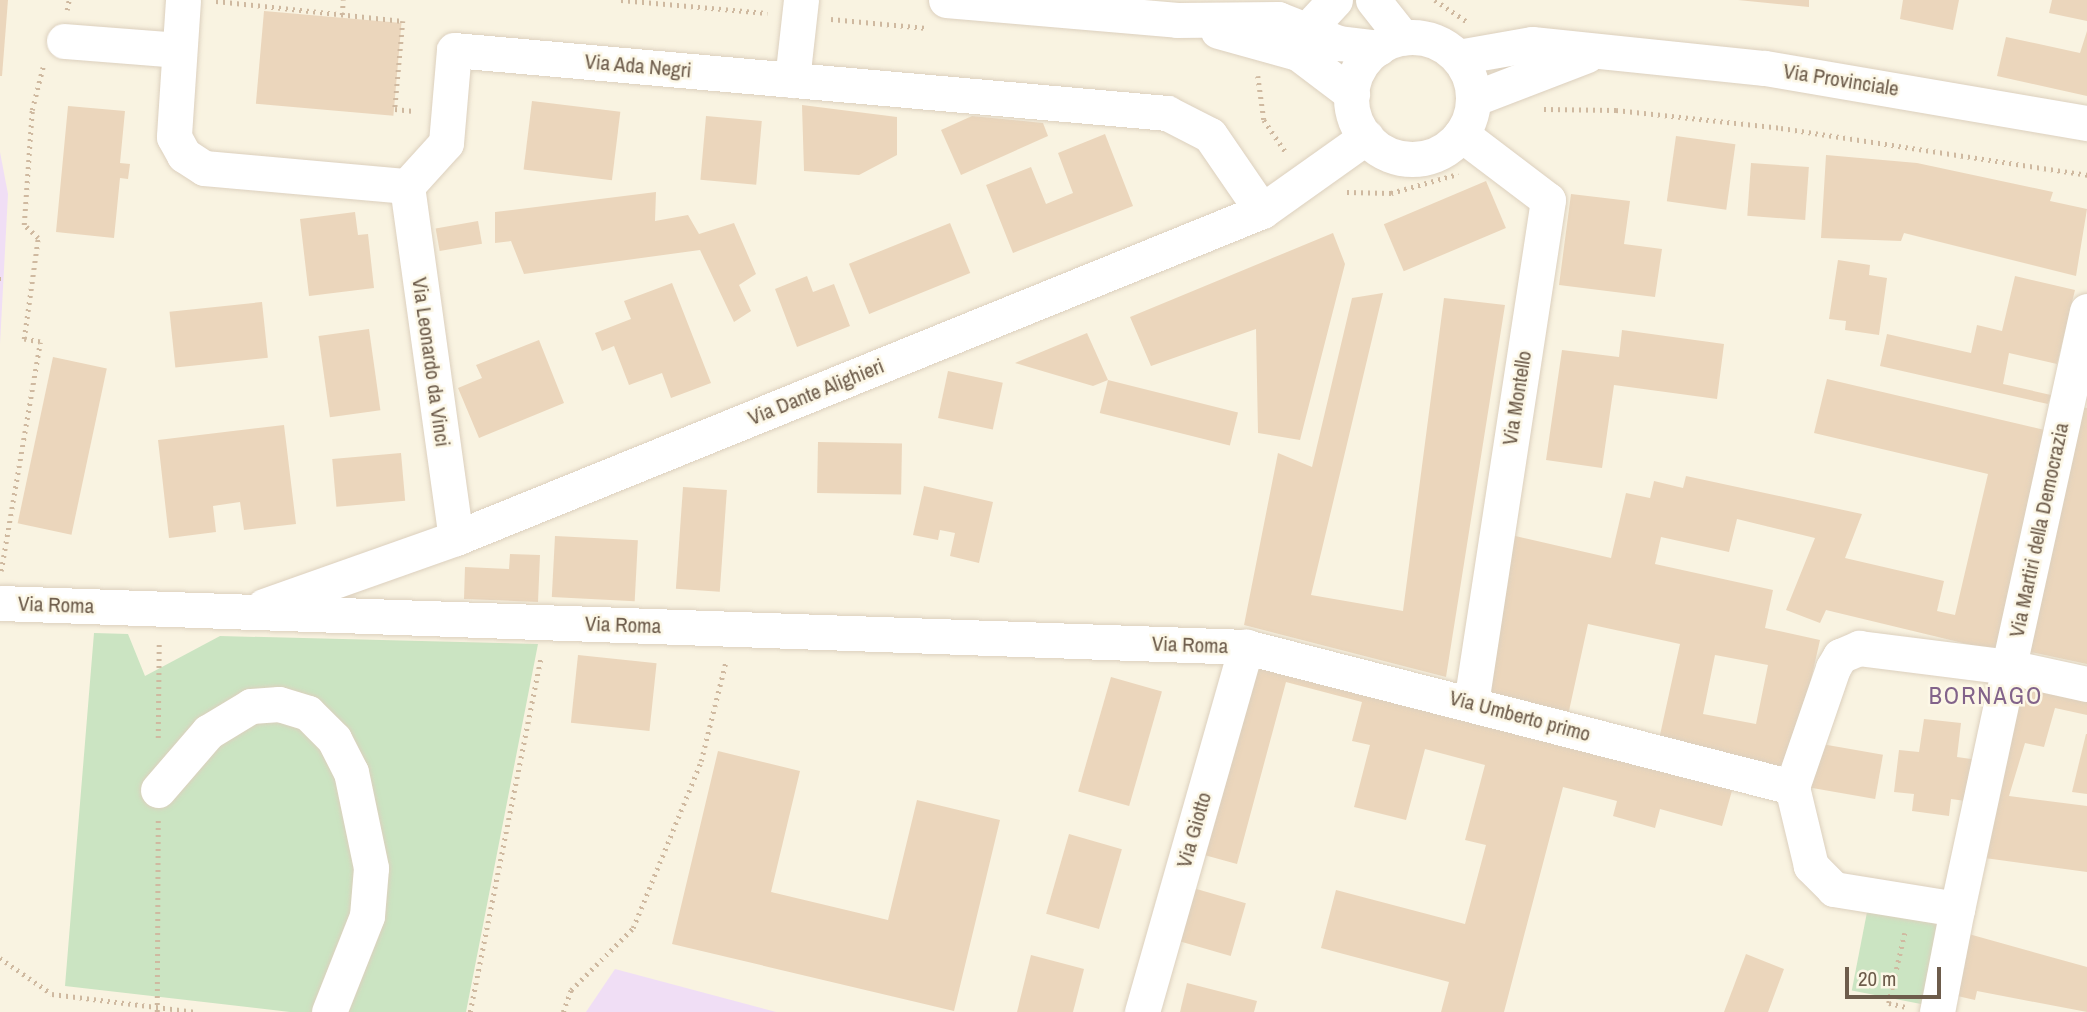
<!DOCTYPE html>
<style>
body{margin:0}
#map{position:relative;width:2087px;height:1012px;overflow:hidden;background:#f9f3e1;font-family:"Archivo Narrow",sans-serif}
div>[style]{position:absolute}
.education>*{inset:0;background:#f0def5}
.green>*{inset:0;background:#cbe4c2;transform-origin:0 0}
.building>*{inset:0;background:#ebd6bc;transform-origin:0 0}
.path>*{height:4.5px;margin-top:-2.25px;transform-origin:0;background:repeating-linear-gradient(90deg,#cfb9a0 0 2px,transparent 0 7px)}
.roads{filter:drop-shadow(0 0 2px #dcd0be) drop-shadow(0 0 2px #dcd0be)}
.minor>*{height:35px;margin:-17.5px;padding:0 17.5px;transform-origin:17.5px;border-radius:17.5px;background:#fff}
.minor>.ring{margin:-17.5px;padding:0;box-sizing:content-box;background:none;border:35px solid #fff;border-radius:50%}
span{translate:-50% -50%;white-space:nowrap;text-align:center;line-height:1.15;-webkit-text-stroke:5px #fcf7e6;paint-order:stroke}
.street-label{font-size:21px;color:#6d5c4b}
.quarter-label{font-size:24px;color:#82638a;letter-spacing:2px}
.scale{position:absolute;left:1845px;top:967px;width:96px;height:32px;box-sizing:border-box;border:4px solid #6d5c4b;border-top:0;padding-left:9px;font-size:21px;line-height:24px;white-space:nowrap;color:#6d5c4b;-webkit-text-stroke:5px #fcf7e6;paint-order:stroke}
</style>
<div id="map">
<div class="education">
<i style="clip-path:polygon(0 152px,8px 194px,0 344px)"></i>
<i style="clip-path:polygon(615px 969px,776px 1012px,586px 1012px)"></i>
</div>
<div class="green">
<i style="clip-path:polygon(94px 633px,128px 634px,145px 676px,220px 636px,538px 644px,466px 1012px,290px 1012px,65px 986px)"></i>
<i style="left:1868px;top:907px;width:77px;height:85px;rotate:11deg"></i>
</div>
<div class="building">
<i style="clip-path:polygon(0 0,8px 0,2px 76px,0 76px)"></i>
<i style="clip-path:polygon(1738px 0,1809px 0,1809px 7px)"></i>
<i style="clip-path:polygon(1903px 0,1959px 0,1953px 30px,1900px 19px)"></i>
<i style="clip-path:polygon(2052px 0,2087px 0,2087px 21px,2049px 13px)"></i>
<i style="left:264px;top:11px;width:138px;height:93px;rotate:5deg"></i>
<i style="clip-path:polygon(2087px 31px,2087px 96px,1997px 76px,2006px 37px,2080px 53px)"></i>
<i style="left:532px;top:101px;width:89px;height:69px;rotate:7deg"></i>
<i style="clip-path:polygon(802px 105px,897px 117px,897px 155px,859px 175px,804px 171px)"></i>
<i style="clip-path:polygon(68px 106px,125px 111px,120px 163px,130px 164px,128px 179px,120px 178px,114px 238px,56px 232px)"></i>
<i style="left:706px;top:116px;width:56px;height:64px;rotate:5deg"></i>
<i style="clip-path:polygon(972px 116px,1043px 123px,1048px 136px,961px 175px,941px 130px)"></i>
<i style="clip-path:polygon(1105px 134px,1133px 206px,1013px 253px,986px 185px,1031px 167px,1046px 204px,1073px 193px,1058px 153px)"></i>
<i style="left:1676px;top:136px;width:60px;height:66px;rotate:8deg"></i>
<i style="clip-path:polygon(1826px 155px,1917px 163px,2053px 192px,2050px 201px,2087px 209px,2076px 276px,1904px 233px,1901px 241px,1821px 238px)"></i>
<i style="left:1751px;top:163px;width:58px;height:53px;rotate:4deg"></i>
<i style="left:1486px;top:181px;width:51px;height:111px;rotate:67deg"></i>
<i style="clip-path:polygon(656px 192px,655px 221px,688px 215px,699px 234px,734px 223px,756px 274px,739px 285px,751px 311px,734px 322px,700px 250px,524px 274px,511px 241px,495px 243px,495px 212px)"></i>
<i style="clip-path:polygon(1571px 194px,1630px 201px,1624px 244px,1662px 249px,1655px 297px,1559px 285px)"></i>
<i style="clip-path:polygon(355px 212px,358px 235px,368px 234px,374px 288px,309px 296px,300px 219px)"></i>
<i style="left:478px;top:221px;width:23px;height:43px;rotate:80deg"></i>
<i style="left:950px;top:223px;width:54px;height:109px;rotate:68deg"></i>
<i style="clip-path:polygon(1333px 233px,1345px 264px,1300px 440px,1258px 433px,1256px 329px,1151px 366px,1130px 317px)"></i>
<i style="clip-path:polygon(1838px 260px,1870px 265px,1869px 275px,1887px 278px,1879px 335px,1845px 330px,1846px 321px,1829px 319px)"></i>
<i style="clip-path:polygon(807px 276px,813px 292px,834px 284px,850px 326px,797px 347px,775px 289px)"></i>
<i style="clip-path:polygon(2015px 276px,2075px 290px,2057px 364px,2009px 353px,2003px 384px,2051px 395px,2048px 404px,1880px 366px,1887px 334px,1971px 353px,1977px 325px,2002px 331px)"></i>
<i style="clip-path:polygon(672px 283px,711px 383px,671px 398px,662px 373px,629px 385px,614px 346px,602px 351px,595px 333px,631px 319px,624px 301px)"></i>
<i style="clip-path:polygon(1383px 293px,1311px 595px,1403px 611px,1444px 298px,1505px 305px,1446px 677px,1244px 625px,1278px 453px,1312px 467px,1352px 298px)"></i>
<i style="left:262px;top:302px;width:56px;height:93px;rotate:84deg"></i>
<i style="left:369px;top:329px;width:82px;height:51px;rotate:82deg"></i>
<i style="clip-path:polygon(1622px 330px,1724px 344px,1717px 399px,1614px 385px,1602px 468px,1546px 460px,1562px 350px,1619px 357px)"></i>
<i style="clip-path:polygon(1087px 333px,1108px 380px,1093px 386px,1015px 363px)"></i>
<i style="clip-path:polygon(539px 340px,564px 403px,479px 438px,458px 388px,482px 378px,476px 365px)"></i>
<i style="left:53px;top:357px;width:55px;height:170px;rotate:12deg"></i>
<i style="left:948px;top:371px;width:56px;height:48px;rotate:12deg"></i>
<i style="clip-path:polygon(evenodd,1827px 379px,2049px 431px,1996px 651px,1826px 610px,1820px 623px,1786px 610px,1815px 538px,1737px 519px,1729px 552px,1661px 537px,1655px 564px,1773px 590px,1765px 628px,1820px 640px,1790px 773px,1658px 744px,1680px 644px,1588px 624px,1567px 720px,1482px 698px,1511px 535px,1611px 558px,1626px 493px,1650px 498px,1654px 481px,1683px 488px,1686px 476px,1862px 514px,1845px 558px,1944px 581px,1937px 611px,1955px 615px,1988px 474px,1814px 433px,1827px 379px,1715px 655px,1768px 665px,1756px 724px,1703px 714px,1715px 655px)"></i>
<i style="left:1108px;top:380px;width:134px;height:34px;rotate:14deg"></i>
<i style="clip-path:polygon(2079px 407px,2087px 408px,2087px 664px,2026px 651px)"></i>
<i style="clip-path:polygon(284px 425px,296px 524px,244px 530px,240px 502px,213px 506px,216px 532px,169px 538px,158px 440px)"></i>
<i style="left:818px;top:442px;width:84px;height:51px;rotate:1deg"></i>
<i style="left:401px;top:453px;width:48px;height:69px;rotate:85deg"></i>
<i style="clip-path:polygon(924px 486px,993px 502px,979px 563px,950px 556px,955px 533px,940px 530px,938px 540px,913px 535px)"></i>
<i style="left:683px;top:487px;width:44px;height:102px;rotate:4deg"></i>
<i style="left:555px;top:536px;width:83px;height:61px;rotate:3deg"></i>
<i style="clip-path:polygon(510px 554px,540px 555px,538px 602px,464px 599px,465px 567px,509px 569px)"></i>
<i style="clip-path:polygon(1251px 651px,1735px 780px,1722px 826px,1660px 809px,1655px 828px,1613px 816px,1617px 801px,1563px 787px,1504px 1012px,1441px 1012px,1449px 982px,1321px 948px,1336px 890px,1465px 924px,1486px 845px,1465px 840px,1485px 765px,1425px 749px,1406px 820px,1354px 807px,1370px 745px,1352px 741px,1362px 702px,1286px 682px,1237px 864px,1197px 853px)"></i>
<i style="left:578px;top:655px;width:79px;height:68px;rotate:6deg"></i>
<i style="clip-path:polygon(2015px 676px,2087px 688px,2087px 715px,2055px 708px,2044px 747px,2025px 743px,2009px 796px,2087px 806px,2087px 872px,1970px 856px)"></i>
<i style="left:1111px;top:677px;width:53px;height:119px;rotate:16deg"></i>
<i style="clip-path:polygon(1924px 719px,1961px 723px,1957px 757px,1978px 760px,1973px 802px,1951px 799px,1949px 816px,1912px 811px,1914px 794px,1894px 792px,1899px 750px,1919px 752px)"></i>
<i style="clip-path:polygon(2086px 734px,2087px 734px,2087px 794px,2072px 792px)"></i>
<i style="left:1816px;top:743px;width:68px;height:45px;rotate:10deg"></i>
<i style="clip-path:polygon(718px 751px,800px 771px,771px 892px,888px 920px,917px 800px,1000px 820px,954px 1011px,672px 944px)"></i>
<i style="left:1069px;top:834px;width:55px;height:83px;rotate:16deg"></i>
<i style="left:1193px;top:888px;width:55px;height:55px;rotate:16deg"></i>
<i style="clip-path:polygon(1958px 931px,2087px 967px,2087px 1012px,1977px 991px,1975px 1000px,1944px 993px)"></i>
<i style="clip-path:polygon(1746px 954px,1784px 969px,1768px 1012px,1724px 1012px)"></i>
<i style="clip-path:polygon(1031px 955px,1084px 969px,1073px 1012px,1017px 1012px)"></i>
<i style="clip-path:polygon(1187px 983px,1257px 1001px,1254px 1012px,1180px 1012px)"></i>
</div>
<div class="path">
<i style="left:621px;top:0;width:147px;rotate:5.1deg"></i>
<i style="left:1435px;top:0;width:40px;rotate:34deg"></i>
<i style="left:216px;top:1px;width:188px;rotate:6.1deg"></i>
<i style="left:403px;top:21px;width:88px;rotate:95.2deg"></i>
<i style="left:395px;top:109px;width:19px;rotate:6deg"></i>
<i style="left:67px;top:10px;width:10px;rotate:-79deg"></i>
<i style="left:342px;top:15px;width:15px;rotate:-86deg"></i>
<i style="left:831px;top:19px;width:96px;rotate:5.4deg"></i>
<i style="left:1258px;top:76px;width:44px;rotate:82.2deg"></i>
<i style="left:1264px;top:120px;width:41px;rotate:55.9deg"></i>
<i style="left:1544px;top:109px;width:72px;rotate:0.8deg"></i>
<i style="left:1616px;top:110px;width:166px;rotate:6.2deg"></i>
<i style="left:1781px;top:128px;width:310px;rotate:8.7deg"></i>
<i style="left:1347px;top:192px;width:44px;rotate:1.3deg"></i>
<i style="left:1391px;top:193px;width:70px;rotate:-15.8deg"></i>
<i style="left:0;top:279px;width:1px"></i>
<i style="left:1px;top:571px;width:232px;rotate:-80.3deg"></i>
<i style="left:40px;top:342px;width:16px;rotate:-169deg"></i>
<i style="left:24px;top:339px;width:102px;rotate:-82.1deg"></i>
<i style="left:38px;top:238px;width:19px;rotate:-137deg"></i>
<i style="left:24px;top:225px;width:115px;rotate:-86deg"></i>
<i style="left:32px;top:110px;width:44px;rotate:-75.7deg"></i>
<i style="left:158px;top:738px;width:96px;rotate:-89.4deg"></i>
<i style="left:1905px;top:933px;width:72px;rotate:102.9deg"></i>
<i style="left:1889px;top:1003px;width:17px;rotate:13deg"></i>
<i style="left:0;top:958px;width:63px;rotate:34.7deg"></i>
<i style="left:52px;top:994px;width:145px;rotate:7.1deg"></i>
<i style="left:157px;top:1012px;width:192px;rotate:-89.7deg"></i>
<i style="left:470px;top:1012px;width:363px;rotate:-78.7deg"></i>
<i style="left:563px;top:1012px;width:23px;rotate:-70deg"></i>
<i style="left:571px;top:990px;width:88px;rotate:-45deg"></i>
<i style="left:633px;top:928px;width:180px;rotate:-67.8deg"></i>
<i style="left:701px;top:761px;width:103px;rotate:-76deg"></i>
</div>
<div class="roads">
<div class="minor">
<i style="left:183px;top:0;width:137px;rotate:93.8deg"></i>
<i style="left:174px;top:137px;width:21px;rotate:61deg"></i>
<i style="left:184px;top:155px;width:24px;rotate:33deg"></i>
<i style="left:204px;top:168px;width:204px;rotate:5.1deg"></i>
<i style="left:407px;top:186px;width:58px;rotate:-47.8deg"></i>
<i style="left:446px;top:143px;width:93px;rotate:-85.1deg"></i>
<i style="left:454px;top:50px;width:716px;rotate:5.05deg"></i>
<i style="left:1167px;top:113px;width:48px;rotate:27.1deg"></i>
<i style="left:1210px;top:135px;width:92px;rotate:55.6deg"></i>
<i style="left:946px;top:0;width:232px;rotate:4.9deg"></i>
<i style="left:1177px;top:20px;width:101px;rotate:-0.6deg"></i>
<i style="left:1278px;top:19px;width:66px;rotate:21.5deg"></i>
<i style="left:1339px;top:43px;width:40px;rotate:7.1deg"></i>
<i style="left:1373px;top:0;width:48px;rotate:51.7deg"></i>
<i style="left:1307px;top:30px;width:41px;rotate:-47deg"></i>
<i style="left:1218px;top:31px;width:83px;rotate:15.4deg"></i>
<i style="left:1298px;top:53px;width:68px;rotate:37.2deg"></i>
<i class="ring" style="left:1351px;top:37px;width:87px;height:87px"></i>
<i style="left:64px;top:41px;width:114px;rotate:4.5deg"></i>
<i style="left:1458px;top:57px;width:75px;rotate:-10deg"></i>
<i style="left:1532px;top:44px;width:234px;rotate:5.9deg"></i>
<i style="left:1765px;top:68px;width:327px;rotate:9.7deg"></i>
<i style="left:792px;top:80px;width:81px;rotate:-83.6deg"></i>
<i style="left:1473px;top:99px;width:122px;rotate:-21.1deg"></i>
<i style="left:1461px;top:134px;width:109px;rotate:37.2deg"></i>
<i style="left:1548px;top:200px;width:509px;rotate:98.7deg"></i>
<i style="left:407px;top:186px;width:355px;rotate:82.1deg"></i>
<i style="left:2087px;top:311px;width:364px;rotate:102.4deg"></i>
<i style="left:2009px;top:667px;width:80px;rotate:12.3deg"></i>
<i style="left:0;top:603px;width:1247px;rotate:2.02deg"></i>
<i style="left:1246px;top:647px;width:564px;rotate:14.38deg"></i>
<i style="left:264px;top:606px;width:204px;rotate:-19.5deg"></i>
<i style="left:456px;top:538px;width:870px;rotate:-22.08deg"></i>
<i style="left:1262px;top:211px;width:128px;rotate:-35.4deg"></i>
<i style="left:1859px;top:648px;width:151px;rotate:7.2deg"></i>
<i style="left:2009px;top:667px;width:248px;rotate:102.1deg"></i>
<i style="left:1957px;top:909px;width:125px;rotate:-170.8deg"></i>
<i style="left:1834px;top:889px;width:33px;rotate:-135deg"></i>
<i style="left:1811px;top:866px;width:81px;rotate:-103.5deg"></i>
<i style="left:1792px;top:787px;width:126px;rotate:-71deg"></i>
<i style="left:1833px;top:668px;width:14px;rotate:-60deg"></i>
<i style="left:1840px;top:656px;width:21px;rotate:-23deg"></i>
<i style="left:158px;top:790px;width:77px;rotate:-49.2deg"></i>
<i style="left:208px;top:732px;width:50px;rotate:-31.2deg"></i>
<i style="left:251px;top:706px;width:28px;rotate:-4deg"></i>
<i style="left:279px;top:704px;width:30px;rotate:17deg"></i>
<i style="left:308px;top:713px;width:37px;rotate:45deg"></i>
<i style="left:334px;top:739px;width:37px;rotate:63deg"></i>
<i style="left:351px;top:772px;width:98px;rotate:78.2deg"></i>
<i style="left:371px;top:868px;width:48px;rotate:94.8deg"></i>
<i style="left:367px;top:916px;width:103px;rotate:111.6deg"></i>
<i style="left:1142px;top:1012px;width:380px;rotate:-74.1deg"></i>
<i style="left:1937px;top:1012px;width:105px;rotate:-79deg"></i>
</div>
</div>
<div class="street-label">
<span style="left:638px;top:66px;rotate:5deg">Via Ada Negri</span>
<span style="left:1841px;top:80px;rotate:9deg">Via Provinciale</span>
<span style="left:431px;top:362px;rotate:82deg">Via Leonardo da Vinci</span>
<span style="left:816px;top:392px;rotate:-22deg">Via Dante Alighieri</span>
<span style="left:1517px;top:398px;rotate:-81deg">Via Montello</span>
<span style="left:2039px;top:530px;rotate:-78deg">Via Martiri della Democrazia</span>
<span style="left:56px;top:605px;rotate:2deg">Via Roma</span>
<span style="left:623px;top:625px;rotate:2deg">Via Roma</span>
<span style="left:1190px;top:645px;rotate:2deg">Via Roma</span>
<span style="left:1520px;top:716px;rotate:15deg">Via Umberto primo</span>
<span style="left:1194px;top:830px;rotate:-74deg">Via Giotto</span>
</div>
<div class="quarter-label">
<span style="left:1986px;top:696px">BORNAGO</span>
</div>
<div class="scale">20 m</div>
</div>
